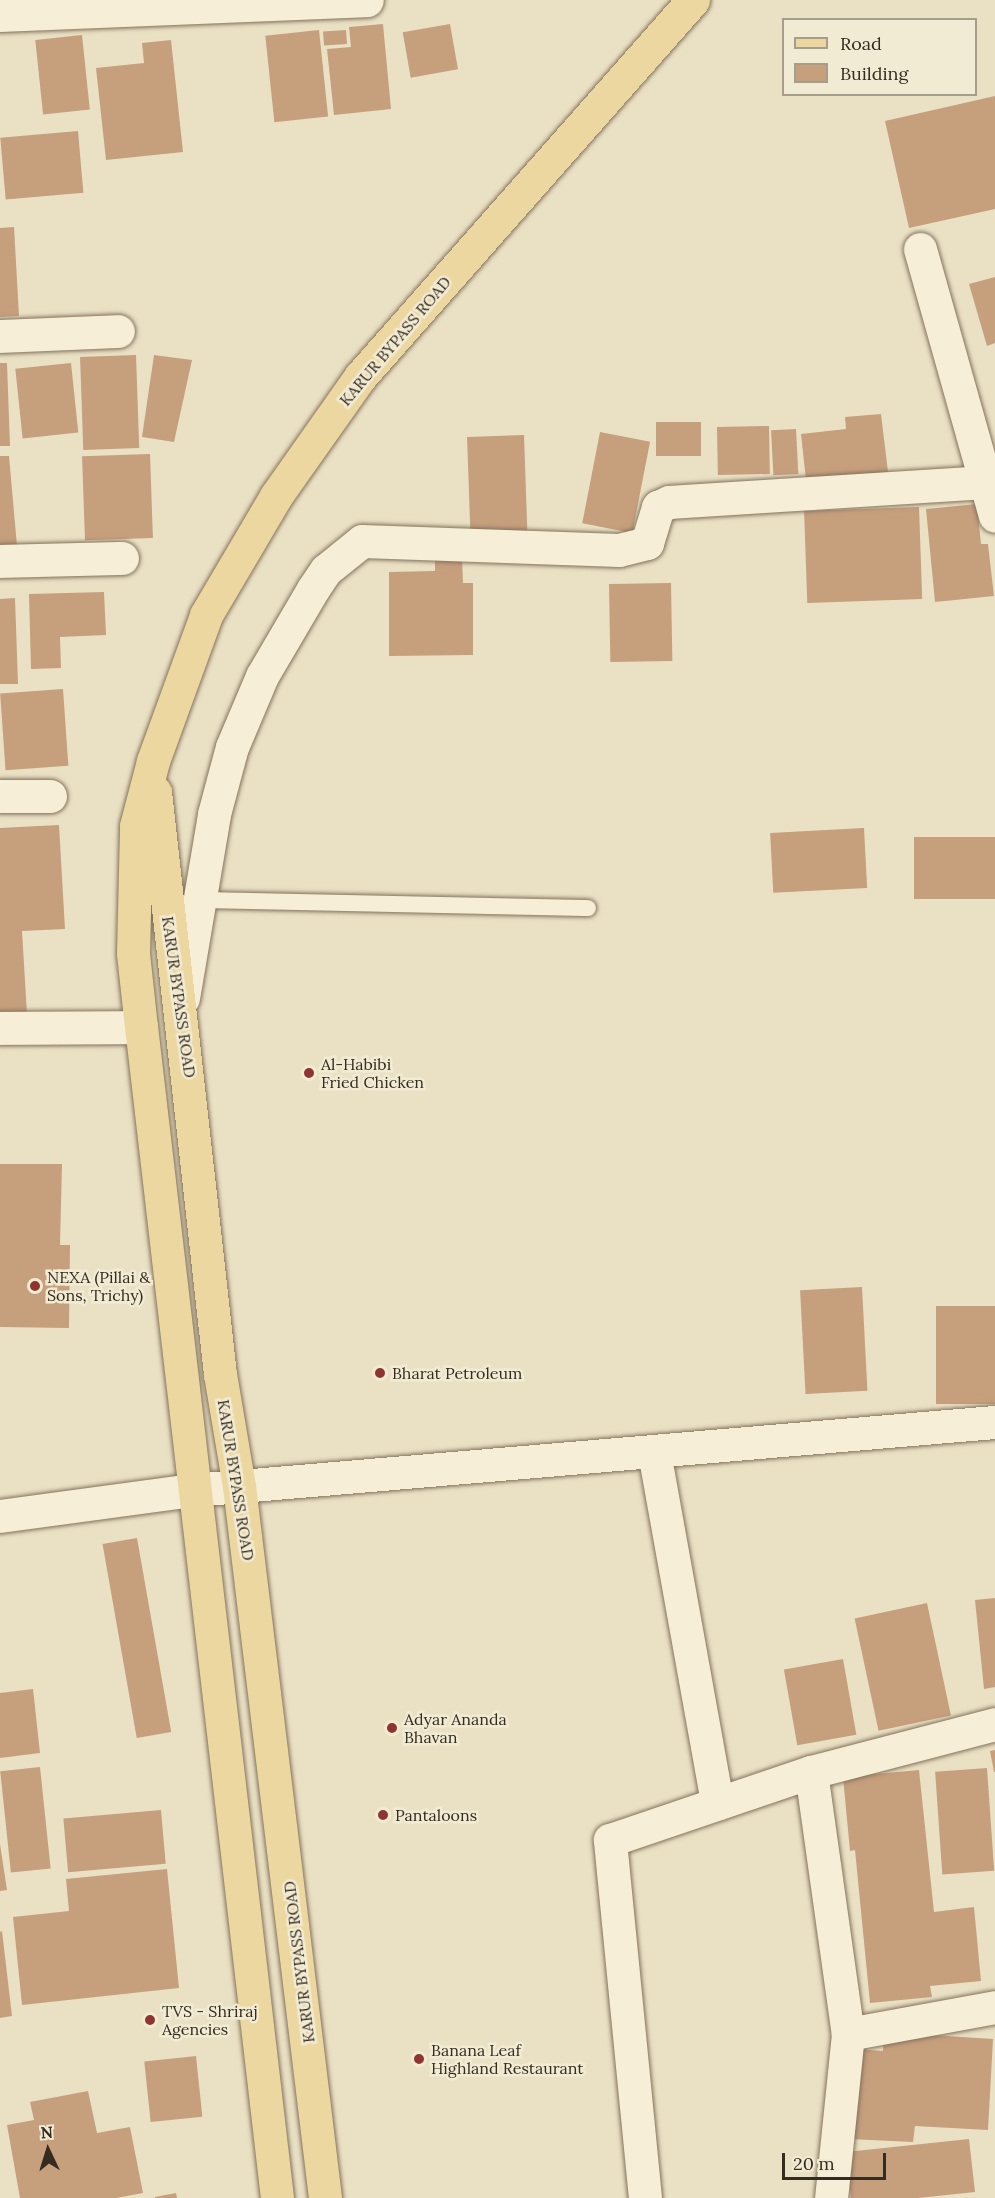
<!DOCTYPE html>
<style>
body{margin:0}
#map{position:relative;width:995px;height:2198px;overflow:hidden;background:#eae1c5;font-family:Lora,serif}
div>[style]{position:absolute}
.building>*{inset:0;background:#c69f7d;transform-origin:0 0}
.roads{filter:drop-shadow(0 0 2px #84735c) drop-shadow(0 0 2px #84735c)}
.lane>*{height:16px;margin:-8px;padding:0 8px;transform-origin:8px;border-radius:8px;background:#f6eed7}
.street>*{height:33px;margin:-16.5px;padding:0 16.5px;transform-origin:16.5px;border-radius:16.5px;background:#f6eed7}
.primary>*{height:33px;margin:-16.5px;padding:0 16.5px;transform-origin:16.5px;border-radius:16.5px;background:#ebd79f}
.dots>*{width:16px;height:16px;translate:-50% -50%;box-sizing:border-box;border:3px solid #f2ebd4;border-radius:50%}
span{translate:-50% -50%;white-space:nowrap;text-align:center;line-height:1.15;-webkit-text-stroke:5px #f2ebd4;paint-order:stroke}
.street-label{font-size:16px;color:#352b1f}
.poi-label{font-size:16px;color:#352b1f}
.left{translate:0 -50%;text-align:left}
.legend{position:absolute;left:782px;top:18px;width:195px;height:78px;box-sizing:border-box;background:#f2ebd4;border:2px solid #a69e8c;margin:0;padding:8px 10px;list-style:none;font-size:18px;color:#352b1f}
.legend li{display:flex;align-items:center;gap:12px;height:30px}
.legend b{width:30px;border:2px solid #a69e8c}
.north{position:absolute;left:18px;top:2120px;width:60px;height:60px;-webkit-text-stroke:4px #f2ebd4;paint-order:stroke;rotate:356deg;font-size:16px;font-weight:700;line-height:24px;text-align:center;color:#352b1f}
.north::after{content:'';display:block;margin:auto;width:21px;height:27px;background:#352b1f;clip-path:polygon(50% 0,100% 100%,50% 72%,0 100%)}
.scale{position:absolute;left:782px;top:2153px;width:104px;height:27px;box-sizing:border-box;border:3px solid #352b1f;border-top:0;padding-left:8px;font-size:18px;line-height:21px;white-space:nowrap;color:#352b1f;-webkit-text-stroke:4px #f2ebd4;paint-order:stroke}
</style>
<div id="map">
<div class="building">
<i style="clip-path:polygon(383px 24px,391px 109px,334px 115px,327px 49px,351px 47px,349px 27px)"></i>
<i style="left:450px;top:24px;width:46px;height:48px;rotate:80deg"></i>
<i style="left:319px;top:30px;width:87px;height:54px;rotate:84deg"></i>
<i style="left:346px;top:30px;width:14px;height:23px;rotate:86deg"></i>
<i style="left:82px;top:35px;width:75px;height:47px;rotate:84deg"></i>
<i style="clip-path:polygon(171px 40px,183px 152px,106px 160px,96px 68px,144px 63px,142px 43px)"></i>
<i style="clip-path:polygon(995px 96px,995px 209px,909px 228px,885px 121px)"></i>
<i style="left:78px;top:131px;width:62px;height:78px;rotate:85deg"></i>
<i style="clip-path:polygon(14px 227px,19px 316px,0 317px,0 228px)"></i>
<i style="clip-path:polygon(995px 277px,995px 343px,987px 346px,969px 284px)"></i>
<i style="left:136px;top:355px;width:93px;height:56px;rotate:88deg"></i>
<i style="clip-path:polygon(154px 355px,192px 360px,174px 442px,142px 437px)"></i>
<i style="clip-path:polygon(0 363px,7px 363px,10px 446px,0 446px)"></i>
<i style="left:71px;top:363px;width:70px;height:56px;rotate:84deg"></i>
<i style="clip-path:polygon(881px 414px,888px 472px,806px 480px,801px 434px,846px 429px,845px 417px)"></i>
<i style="left:656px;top:422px;width:45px;height:34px"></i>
<i style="left:769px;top:426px;width:48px;height:52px;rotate:89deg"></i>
<i style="left:796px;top:429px;width:45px;height:25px;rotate:87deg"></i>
<i style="left:600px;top:432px;width:51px;height:93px;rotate:11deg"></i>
<i style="left:524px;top:435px;width:100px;height:57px;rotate:88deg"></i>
<i style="left:150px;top:454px;width:84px;height:68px;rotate:88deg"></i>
<i style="clip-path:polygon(0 456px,9px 456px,17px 546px,0 548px)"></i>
<i style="clip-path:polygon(977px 504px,981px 544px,988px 544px,994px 596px,935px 602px,926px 509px)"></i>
<i style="left:919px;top:507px;width:92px;height:115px;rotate:88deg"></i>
<i style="clip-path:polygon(435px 557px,462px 557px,463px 583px,473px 583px,473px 655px,389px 656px,389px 572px,435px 571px)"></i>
<i style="left:671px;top:583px;width:78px;height:62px;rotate:89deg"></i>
<i style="clip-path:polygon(104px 592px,106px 635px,60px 637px,61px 668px,31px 669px,29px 594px)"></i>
<i style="clip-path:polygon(15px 598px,18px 684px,0 684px,0 599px)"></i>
<i style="left:63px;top:689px;width:77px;height:63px;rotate:86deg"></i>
<i style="clip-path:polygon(59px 825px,65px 929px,22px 931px,27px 1014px,0 1015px,0 828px)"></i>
<i style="left:864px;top:828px;width:60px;height:94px;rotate:87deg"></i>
<i style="left:995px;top:837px;width:62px;height:81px;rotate:90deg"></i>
<i style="clip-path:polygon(0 1164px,62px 1164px,60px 1245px,70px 1245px,69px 1328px,0 1327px)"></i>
<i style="left:862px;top:1287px;width:104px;height:62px;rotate:87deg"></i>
<i style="left:995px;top:1306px;width:98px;height:59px;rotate:90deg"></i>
<i style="left:137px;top:1538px;width:197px;height:35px;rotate:80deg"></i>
<i style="clip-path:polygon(995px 1598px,995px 1687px,984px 1689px,975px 1600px)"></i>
<i style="left:927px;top:1603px;width:115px;height:74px;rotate:78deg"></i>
<i style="left:843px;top:1659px;width:77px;height:60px;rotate:80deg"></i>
<i style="clip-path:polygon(33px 1689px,40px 1753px,0 1758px,0 1693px)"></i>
<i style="clip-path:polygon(995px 1750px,995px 1772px,994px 1772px,990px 1751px)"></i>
<i style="left:40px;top:1767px;width:102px;height:40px;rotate:84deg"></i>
<i style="left:987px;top:1768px;width:103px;height:52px;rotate:86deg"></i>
<i style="clip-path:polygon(919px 1770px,934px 1912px,974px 1907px,981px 1981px,930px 1986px,932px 1997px,870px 2003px,855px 1850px,850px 1851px,843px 1777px)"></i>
<i style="left:161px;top:1810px;width:54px;height:98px;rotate:85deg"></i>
<i style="clip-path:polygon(0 1844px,7px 1890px,0 1891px)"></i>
<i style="clip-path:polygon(167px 1869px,179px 1988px,22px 2005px,13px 1917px,69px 1911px,66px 1879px)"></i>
<i style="clip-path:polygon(2px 1931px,12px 2016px,0 2018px,0 1932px)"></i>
<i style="clip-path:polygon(884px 2032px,993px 2039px,988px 2130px,915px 2126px,913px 2142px,849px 2139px,854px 2049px,883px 2051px)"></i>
<i style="left:196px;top:2056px;width:61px;height:52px;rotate:84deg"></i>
<i style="clip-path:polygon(88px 2091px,97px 2133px,130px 2127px,143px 2193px,116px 2198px,20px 2198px,7px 2125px,34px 2120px,30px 2102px)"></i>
<i style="clip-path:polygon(969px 2139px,975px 2192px,918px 2198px,851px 2198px,846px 2152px)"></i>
<i style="clip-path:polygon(176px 2193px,177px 2198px,155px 2198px,155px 2197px)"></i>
</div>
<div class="roads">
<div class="lane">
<i style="left:199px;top:900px;width:389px;rotate:1.2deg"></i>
</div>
<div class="street">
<i style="left:0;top:15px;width:367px;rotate:-2.3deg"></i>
<i style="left:920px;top:249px;width:277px;rotate:74.3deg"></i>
<i style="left:0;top:336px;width:118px;rotate:-2.4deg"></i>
<i style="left:0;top:561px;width:122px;rotate:-1.4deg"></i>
<i style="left:0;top:796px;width:50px"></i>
<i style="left:183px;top:998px;width:187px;rotate:-80.4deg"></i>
<i style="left:214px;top:814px;width:69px;rotate:-75deg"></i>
<i style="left:232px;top:747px;width:77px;rotate:-67.1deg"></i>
<i style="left:262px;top:676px;width:101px;rotate:-59.6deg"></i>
<i style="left:313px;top:589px;width:23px;rotate:-56deg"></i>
<i style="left:326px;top:570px;width:46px;rotate:-38.9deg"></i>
<i style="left:362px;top:541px;width:257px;rotate:2deg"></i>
<i style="left:619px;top:550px;width:29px;rotate:-14deg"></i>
<i style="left:647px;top:543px;width:38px;rotate:-73deg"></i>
<i style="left:658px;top:507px;width:12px;rotate:-24deg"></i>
<i style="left:669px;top:502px;width:317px;rotate:-3.6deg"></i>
<i style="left:0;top:1028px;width:141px;rotate:-0.4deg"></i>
<i style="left:654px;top:1452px;width:357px;rotate:79.8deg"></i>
<i style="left:0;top:1516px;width:195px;rotate:-7.7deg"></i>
<i style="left:193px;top:1490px;width:805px;rotate:-4.85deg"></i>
<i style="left:811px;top:1772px;width:265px;rotate:82deg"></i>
<i style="left:848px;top:2034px;width:165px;rotate:95.9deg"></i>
<i style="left:848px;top:2034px;width:149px;rotate:-10.4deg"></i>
<i style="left:645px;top:2198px;width:360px;rotate:-95.6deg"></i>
<i style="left:610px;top:1840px;width:212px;rotate:-18.7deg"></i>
<i style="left:811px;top:1772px;width:190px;rotate:-14.6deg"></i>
</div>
<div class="primary">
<i style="left:155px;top:792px;width:586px;rotate:83.63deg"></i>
<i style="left:220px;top:1374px;width:114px;rotate:80.4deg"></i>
<i style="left:239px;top:1486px;width:717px;rotate:83.11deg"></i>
<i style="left:277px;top:2198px;width:1179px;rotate:-96.62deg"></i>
<i style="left:141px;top:1027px;width:74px;rotate:-96.2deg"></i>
<i style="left:133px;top:953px;width:127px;rotate:-88.6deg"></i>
<i style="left:136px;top:826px;width:67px;rotate:-75.3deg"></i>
<i style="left:153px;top:761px;width:155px;rotate:-70deg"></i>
<i style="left:206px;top:615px;width:138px;rotate:-59.5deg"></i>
<i style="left:276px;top:496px;width:146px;rotate:-54.8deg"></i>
<i style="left:360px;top:377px;width:503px;rotate:-48.55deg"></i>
</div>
</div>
<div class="dots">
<i style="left:309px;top:1073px;background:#8e3531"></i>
<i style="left:35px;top:1286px;background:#8e3531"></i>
<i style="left:380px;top:1373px;background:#8e3531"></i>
<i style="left:392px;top:1728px;background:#8e3531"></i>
<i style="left:383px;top:1815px;background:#8e3531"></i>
<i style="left:150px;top:2020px;background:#8e3531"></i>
<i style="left:419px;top:2059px;background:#8e3531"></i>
</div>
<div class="street-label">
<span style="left:395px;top:341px;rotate:-50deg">KARUR BYPASS ROAD</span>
<span style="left:179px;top:997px;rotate:82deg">KARUR BYPASS ROAD</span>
<span style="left:236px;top:1480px;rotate:81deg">KARUR BYPASS ROAD</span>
<span style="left:299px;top:1962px;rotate:-97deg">KARUR BYPASS ROAD</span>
</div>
<div class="poi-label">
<span class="left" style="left:321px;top:1073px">Al-Habibi<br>Fried Chicken</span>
<span class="left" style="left:47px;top:1286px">NEXA (Pillai &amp;<br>Sons, Trichy)</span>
<span class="left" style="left:392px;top:1373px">Bharat Petroleum</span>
<span class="left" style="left:404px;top:1728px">Adyar Ananda<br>Bhavan</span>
<span class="left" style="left:395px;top:1815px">Pantaloons</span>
<span class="left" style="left:162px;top:2020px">TVS - Shriraj<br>Agencies</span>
<span class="left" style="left:431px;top:2059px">Banana Leaf<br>Highland Restaurant</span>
</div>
<ul class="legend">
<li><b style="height:8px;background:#ebd79f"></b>Road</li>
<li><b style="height:16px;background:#c69f7d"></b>Building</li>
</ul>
<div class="north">N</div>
<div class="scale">20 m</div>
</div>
